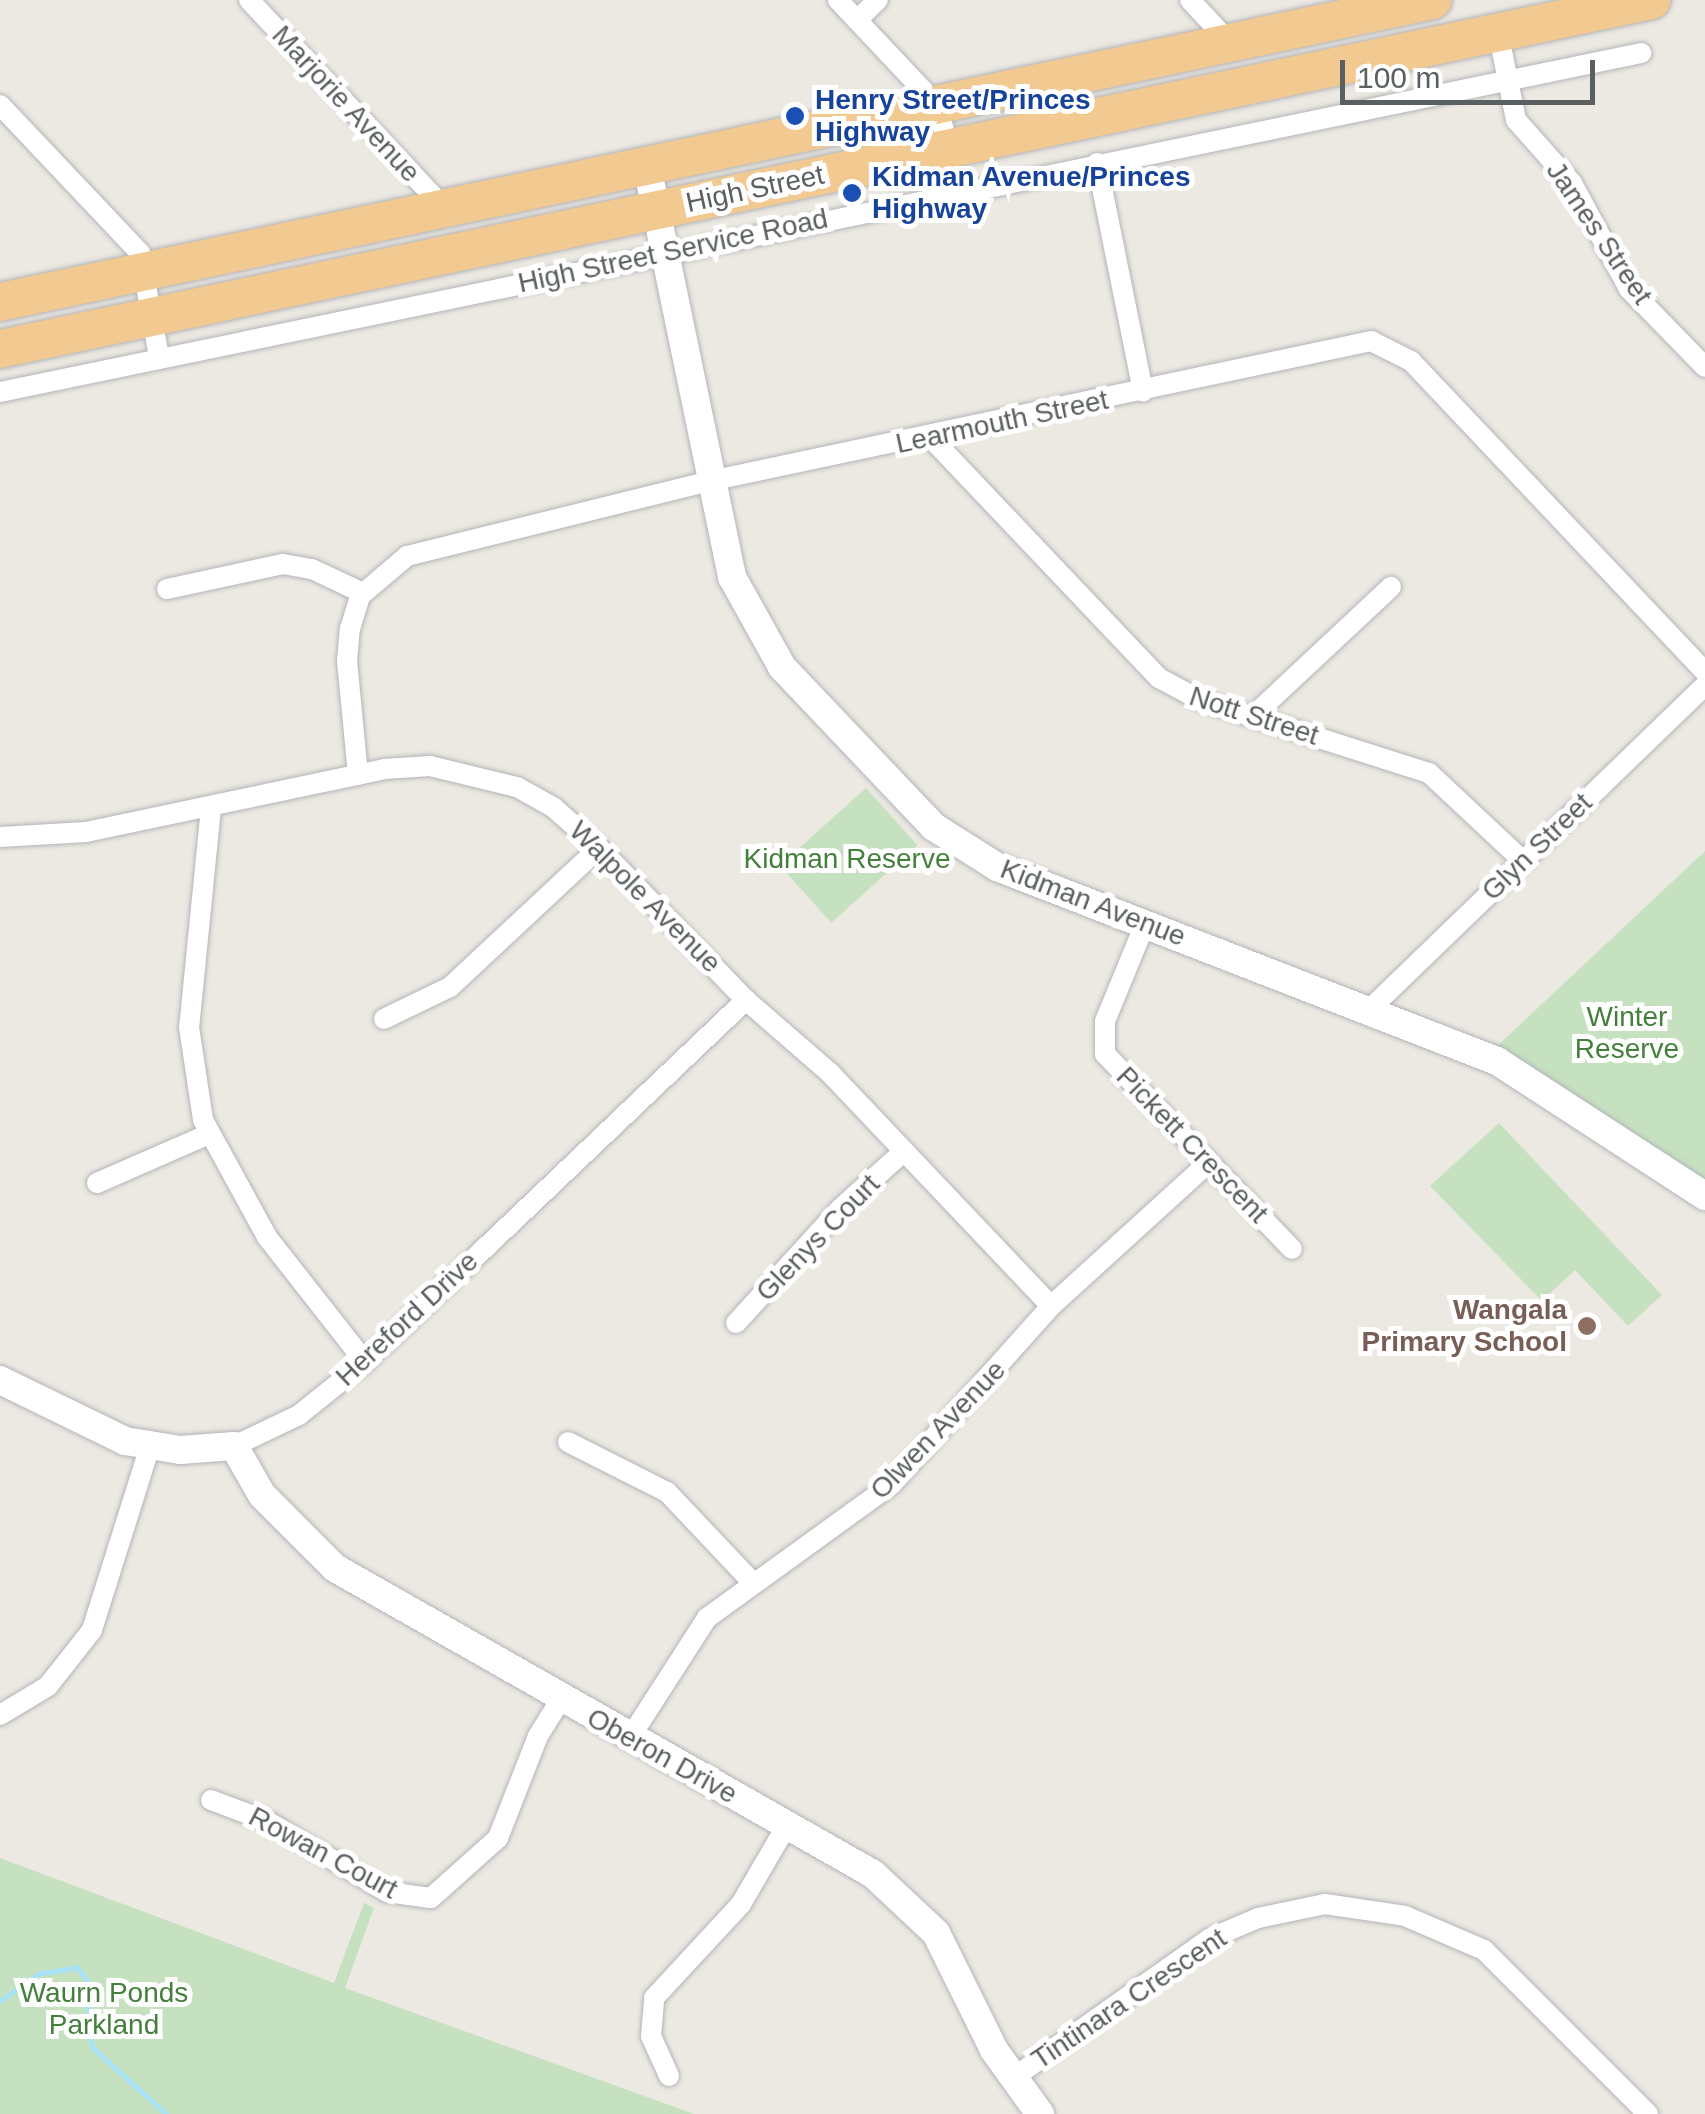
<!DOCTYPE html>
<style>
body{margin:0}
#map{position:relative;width:1705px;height:2114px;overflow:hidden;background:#ece8e2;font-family:Helvetica,sans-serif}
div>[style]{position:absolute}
.green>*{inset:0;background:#c6e1c0;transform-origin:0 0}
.stream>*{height:5px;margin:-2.5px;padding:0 2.5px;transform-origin:2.5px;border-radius:2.5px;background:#a7e2f7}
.roads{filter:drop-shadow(0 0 2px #b2b5b8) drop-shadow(0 0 2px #b2b5b8)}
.street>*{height:20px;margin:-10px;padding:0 10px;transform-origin:10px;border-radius:10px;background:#fff}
.secondary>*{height:28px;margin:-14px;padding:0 14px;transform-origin:14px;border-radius:14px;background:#fff}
.highway>*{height:38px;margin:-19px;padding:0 19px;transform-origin:19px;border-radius:19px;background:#f3c992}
.dots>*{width:28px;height:28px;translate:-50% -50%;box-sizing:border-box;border:5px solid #fff;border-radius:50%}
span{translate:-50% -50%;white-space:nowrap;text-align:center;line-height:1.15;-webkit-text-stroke:10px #fff;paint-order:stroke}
.transit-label{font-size:28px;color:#164399;font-weight:700}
.left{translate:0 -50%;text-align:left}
.street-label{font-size:28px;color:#5a5f61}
.park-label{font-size:28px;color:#447f3c}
.education-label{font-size:28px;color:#785e54;font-weight:700}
.right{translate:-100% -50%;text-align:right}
.scale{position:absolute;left:1340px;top:60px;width:255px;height:45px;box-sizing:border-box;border:5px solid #5a5f61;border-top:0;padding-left:12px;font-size:30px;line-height:35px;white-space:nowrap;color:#5a5f61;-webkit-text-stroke:8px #fff;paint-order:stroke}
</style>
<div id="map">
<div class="green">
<i style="left:866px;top:788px;width:77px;height:116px;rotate:48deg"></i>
<i style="clip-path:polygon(1705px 851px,1705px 1181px,1494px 1049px)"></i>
<i style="clip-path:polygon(1499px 1123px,1662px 1295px,1628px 1326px,1575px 1270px,1542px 1301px,1430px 1186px)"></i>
<i style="clip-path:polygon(0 1858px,334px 1983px,364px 1903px,374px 1908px,345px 1988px,694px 2114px,0 2114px)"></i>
</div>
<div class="stream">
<i style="left:0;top:2001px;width:47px;rotate:-35.4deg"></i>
<i style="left:38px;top:1974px;width:39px;rotate:-10deg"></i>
<i style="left:76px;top:1967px;width:18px;rotate:49deg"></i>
<i style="left:88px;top:1981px;width:49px;rotate:91.2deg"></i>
<i style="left:87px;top:2030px;width:19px;rotate:72deg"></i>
<i style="left:93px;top:2048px;width:98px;rotate:42.1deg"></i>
</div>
<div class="roads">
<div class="street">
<i style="left:249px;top:0;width:285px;rotate:46.8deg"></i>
<i style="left:838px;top:0;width:144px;rotate:46.7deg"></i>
<i style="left:937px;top:105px;width:45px;rotate:74.4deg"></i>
<i style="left:1190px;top:0;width:59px;rotate:47.1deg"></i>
<i style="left:857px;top:20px;width:29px;rotate:-44deg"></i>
<i style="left:1498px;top:32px;width:90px;rotate:78.4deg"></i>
<i style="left:1516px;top:120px;width:84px;rotate:48.4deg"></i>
<i style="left:1572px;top:183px;width:120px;rotate:61.7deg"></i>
<i style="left:1629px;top:289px;width:109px;rotate:45.7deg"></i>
<i style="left:0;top:105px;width:204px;rotate:46.6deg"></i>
<i style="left:140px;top:253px;width:106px;rotate:79.6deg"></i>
<i style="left:1097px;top:163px;width:233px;rotate:78.6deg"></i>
<i style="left:0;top:392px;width:1676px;rotate:-11.67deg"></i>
<i style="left:932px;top:439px;width:330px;rotate:46.5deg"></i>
<i style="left:1159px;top:678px;width:47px;rotate:28.2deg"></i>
<i style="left:1200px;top:700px;width:240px;rotate:17.7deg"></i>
<i style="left:1429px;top:773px;width:129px;rotate:43.1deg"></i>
<i style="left:167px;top:589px;width:119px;rotate:-12.2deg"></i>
<i style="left:283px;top:564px;width:29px;rotate:10deg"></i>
<i style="left:312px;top:569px;width:56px;rotate:25.2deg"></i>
<i style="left:1253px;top:716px;width:189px;rotate:-43.1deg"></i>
<i style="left:358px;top:775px;width:115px;rotate:-95.5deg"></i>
<i style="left:347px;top:661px;width:32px;rotate:-85deg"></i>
<i style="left:350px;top:629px;width:34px;rotate:-73deg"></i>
<i style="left:360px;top:596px;width:62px;rotate:-40.4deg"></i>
<i style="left:407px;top:556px;width:312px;rotate:-13.9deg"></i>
<i style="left:710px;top:481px;width:676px;rotate:-11.96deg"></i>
<i style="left:1371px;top:341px;width:45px;rotate:26.6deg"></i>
<i style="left:1411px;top:361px;width:428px;rotate:46.6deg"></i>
<i style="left:211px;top:808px;width:220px;rotate:95.7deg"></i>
<i style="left:189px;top:1027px;width:94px;rotate:81.4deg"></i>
<i style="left:203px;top:1120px;width:133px;rotate:61.3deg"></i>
<i style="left:267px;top:1237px;width:159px;rotate:51.9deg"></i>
<i style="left:0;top:837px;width:86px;rotate:-3.3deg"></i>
<i style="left:86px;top:832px;width:305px;rotate:-11.9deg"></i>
<i style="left:384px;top:769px;width:46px;rotate:-3.7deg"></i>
<i style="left:430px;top:766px;width:89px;rotate:13.6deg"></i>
<i style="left:517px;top:787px;width:41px;rotate:29.1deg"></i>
<i style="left:553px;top:807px;width:62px;rotate:41.7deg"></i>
<i style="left:599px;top:848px;width:211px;rotate:46deg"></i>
<i style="left:746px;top:1000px;width:111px;rotate:41deg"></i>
<i style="left:830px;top:1073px;width:321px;rotate:46.5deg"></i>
<i style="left:1145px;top:924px;width:105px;rotate:112.4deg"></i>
<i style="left:1105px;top:1021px;width:33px;rotate:90deg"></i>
<i style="left:1105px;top:1054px;width:270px;rotate:46.2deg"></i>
<i style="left:1370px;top:1009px;width:466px;rotate:-44deg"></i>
<i style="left:384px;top:1019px;width:73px;rotate:-25.9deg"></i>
<i style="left:450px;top:987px;width:204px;rotate:-43deg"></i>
<i style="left:97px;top:1183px;width:122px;rotate:-23.6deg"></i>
<i style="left:736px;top:1323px;width:154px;rotate:-47.6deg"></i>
<i style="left:840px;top:1209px;width:84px;rotate:-42.1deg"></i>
<i style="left:568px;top:1442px;width:111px;rotate:26.8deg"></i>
<i style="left:667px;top:1492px;width:124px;rotate:46.6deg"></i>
<i style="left:234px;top:1446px;width:72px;rotate:-25.5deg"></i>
<i style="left:299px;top:1415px;width:85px;rotate:-38.8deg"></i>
<i style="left:365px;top:1362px;width:526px;rotate:-43.54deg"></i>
<i style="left:0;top:1715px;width:56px;rotate:-31.1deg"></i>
<i style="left:48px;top:1686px;width:71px;rotate:-51.8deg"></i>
<i style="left:92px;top:1630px;width:193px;rotate:-72.5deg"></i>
<i style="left:631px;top:1736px;width:140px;rotate:-57.2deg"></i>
<i style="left:707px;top:1618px;width:228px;rotate:-35.9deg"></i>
<i style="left:892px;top:1484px;width:239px;rotate:-48.2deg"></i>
<i style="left:1051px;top:1306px;width:212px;rotate:-42.3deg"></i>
<i style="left:211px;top:1800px;width:60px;rotate:20.6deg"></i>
<i style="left:267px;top:1821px;width:139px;rotate:30.6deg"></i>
<i style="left:387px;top:1892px;width:44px;rotate:7.8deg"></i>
<i style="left:431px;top:1898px;width:90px;rotate:-41.8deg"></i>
<i style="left:498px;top:1838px;width:110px;rotate:-68.6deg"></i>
<i style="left:538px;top:1736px;width:44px;rotate:-58.1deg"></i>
<i style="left:669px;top:2076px;width:44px;rotate:-114.2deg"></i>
<i style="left:651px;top:2036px;width:38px;rotate:-85deg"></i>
<i style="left:654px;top:1998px;width:128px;rotate:-47.2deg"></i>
<i style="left:741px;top:1904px;width:91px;rotate:-59.8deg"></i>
<i style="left:1013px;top:2078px;width:240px;rotate:-35.3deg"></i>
<i style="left:1209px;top:1939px;width:53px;rotate:-23.2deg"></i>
<i style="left:1258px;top:1918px;width:68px;rotate:-11.8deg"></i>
<i style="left:1325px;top:1904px;width:81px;rotate:8.5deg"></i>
<i style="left:1405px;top:1916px;width:86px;rotate:23.3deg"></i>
<i style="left:1484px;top:1950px;width:232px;rotate:45deg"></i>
</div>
<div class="secondary">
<i style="left:647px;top:166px;width:420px;rotate:78.3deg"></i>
<i style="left:732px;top:577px;width:103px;rotate:60.9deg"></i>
<i style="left:782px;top:667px;width:221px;rotate:46.5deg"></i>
<i style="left:934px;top:827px;width:75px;rotate:32.4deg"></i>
<i style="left:997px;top:867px;width:536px;rotate:21.21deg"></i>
<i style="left:1497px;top:1061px;width:248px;rotate:33deg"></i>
<i style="left:0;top:1380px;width:139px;rotate:26deg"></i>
<i style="left:125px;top:1441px;width:56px;rotate:9.3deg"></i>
<i style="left:180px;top:1450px;width:54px;rotate:-4.2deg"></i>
<i style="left:234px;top:1446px;width:56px;rotate:60.3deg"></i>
<i style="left:262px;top:1495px;width:103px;rotate:45deg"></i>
<i style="left:335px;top:1568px;width:619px;rotate:29.63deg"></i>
<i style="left:873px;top:1874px;width:86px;rotate:43.1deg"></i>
<i style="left:936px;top:1933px;width:131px;rotate:63.6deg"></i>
<i style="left:994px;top:2050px;width:79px;rotate:54.3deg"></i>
</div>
<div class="highway">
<i style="left:0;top:302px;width:1464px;rotate:-11.9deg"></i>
<i style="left:0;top:349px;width:1688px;rotate:-11.93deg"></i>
</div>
</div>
<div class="dots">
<i style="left:795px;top:116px;background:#1a4fb4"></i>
<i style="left:852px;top:193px;background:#1a4fb4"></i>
<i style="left:1587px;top:1326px;background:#8d6e63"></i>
</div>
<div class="transit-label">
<span class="left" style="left:815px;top:116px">Henry Street/Princes<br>Highway</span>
<span class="left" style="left:872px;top:193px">Kidman Avenue/Princes<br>Highway</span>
</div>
<div class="street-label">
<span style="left:346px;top:104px;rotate:47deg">Marjorie Avenue</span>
<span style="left:755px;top:189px;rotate:-12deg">High Street</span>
<span style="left:1599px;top:233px;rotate:56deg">James Street</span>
<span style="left:673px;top:251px;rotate:-12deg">High Street Service Road</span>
<span style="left:1002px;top:422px;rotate:-12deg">Learmouth Street</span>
<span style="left:1254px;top:716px;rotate:18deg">Nott Street</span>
<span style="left:1537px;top:847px;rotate:-44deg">Glyn Street</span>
<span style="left:645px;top:897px;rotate:45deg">Walpole Avenue</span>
<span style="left:1093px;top:903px;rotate:21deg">Kidman Avenue</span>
<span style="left:1192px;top:1145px;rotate:46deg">Pickett Crescent</span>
<span style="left:818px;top:1238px;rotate:-46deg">Glenys Court</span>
<span style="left:407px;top:1319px;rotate:-43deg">Hereford Drive</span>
<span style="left:938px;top:1430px;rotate:-46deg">Olwen Avenue</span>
<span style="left:662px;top:1756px;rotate:29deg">Oberon Drive</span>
<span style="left:323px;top:1853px;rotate:28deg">Rowan Court</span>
<span style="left:1129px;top:1999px;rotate:-34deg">Tintinara Crescent</span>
</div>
<div class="park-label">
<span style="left:847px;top:859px">Kidman Reserve</span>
<span style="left:1627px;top:1033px">Winter<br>Reserve</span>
<span style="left:104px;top:2009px">Waurn Ponds<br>Parkland</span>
</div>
<div class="education-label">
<span class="right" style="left:1567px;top:1326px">Wangala<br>Primary School</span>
</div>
<div class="scale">100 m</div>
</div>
